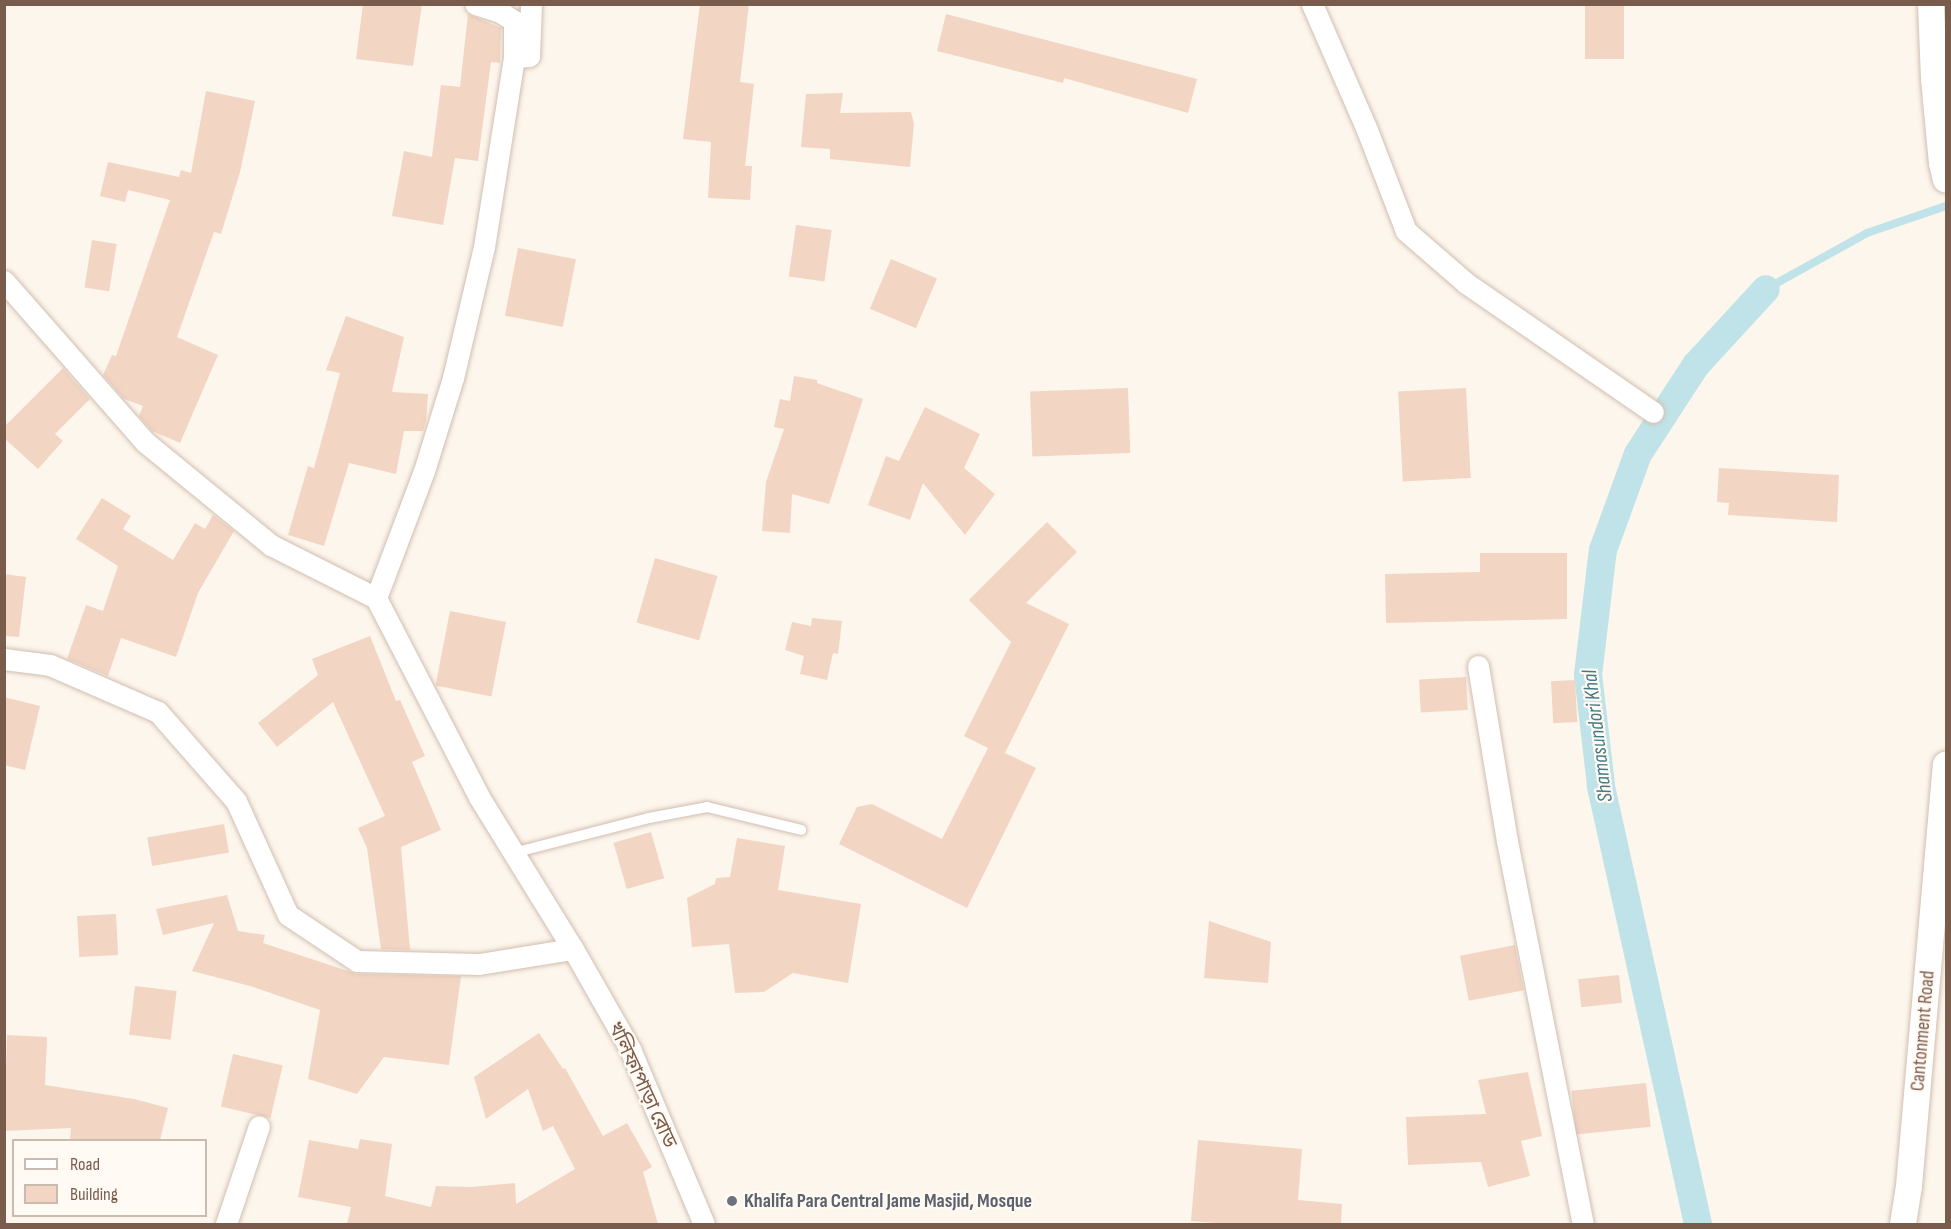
<!DOCTYPE html>
<meta charset="utf-8">
<style>
body{margin:0}
#map{position:relative;width:1951px;height:1229px;overflow:hidden;background:#fdf6ec;font-family:"Sofia Sans Condensed","Noto Sans Bengali",sans-serif}
div>[style]{position:absolute}
.stream>*{height:8px;margin:-4px;padding:0 4px;transform-origin:4px;border-radius:4px;background:#bfe3e8}
.canal>*{height:28px;margin:-14px;padding:0 14px;transform-origin:14px;border-radius:14px;background:#bfe3e8}
.building>*{inset:0;background:#f3d5c3;transform-origin:0 0}
.roads{filter:drop-shadow(0 0 2px #d1beb0) drop-shadow(0 0 2px #d1beb0)}
.service>*{height:10px;margin:-5px;padding:0 5px;transform-origin:5px;border-radius:5px;background:#fff}
.minor>*{height:21px;margin:-10.5px;padding:0 10.5px;transform-origin:10.5px;border-radius:10.5px;background:#fff}
.tertiary>*{height:26px;margin:-13px;padding:0 13px;transform-origin:13px;border-radius:13px;background:#fff}
.dots>*{width:16px;height:16px;translate:-50% -50%;box-sizing:border-box;border:3px solid #fffaf3;border-radius:50%}
span{translate:-50% -50%;white-space:nowrap;text-align:center;line-height:1.15;-webkit-text-stroke:4.5px #fffaf3;paint-order:stroke}
.street-label{font-size:20px;color:#7a5c4d}
.worship-label{font-size:20px;color:#5b616d;font-weight:700}
.left{translate:0 -50%;text-align:left}
.water-label{font-size:21px;color:#437c86;font-style:italic}
.frame{position:absolute;inset:0;border:6px solid #7a5c4d;pointer-events:none}
.legend{position:absolute;left:12px;top:1139px;width:195px;height:78px;box-sizing:border-box;background:#fffaf3;border:2px solid #cabbb1;margin:0;padding:8px 10px;list-style:none;font-size:18px;color:#7a5c4d}
.legend li{display:flex;align-items:center;gap:12px;height:30px}
.legend b{width:30px;border:2px solid #cabbb1}
</style>
<div id="map">
<div class="stream">
<i style="left:1766px;top:289px;width:115px;rotate:-29deg"></i>
<i style="left:1867px;top:233px;width:83px;rotate:-18.9deg"></i>
</div>
<div class="canal">
<i style="left:1698px;top:1224px;width:450px;rotate:-102.5deg"></i>
<i style="left:1601px;top:785px;width:111px;rotate:-96.7deg"></i>
<i style="left:1588px;top:675px;width:126px;rotate:-83.2deg"></i>
<i style="left:1603px;top:550px;width:102px;rotate:-70deg"></i>
<i style="left:1638px;top:454px;width:106px;rotate:-56.9deg"></i>
<i style="left:1696px;top:365px;width:103px;rotate:-47.4deg"></i>
</div>
<div class="building">
<i style="clip-path:polygon(363px 4px,422px 4px,413px 66px,356px 59px)"></i>
<i style="clip-path:polygon(700px 4px,749px 4px,740px 82px,754px 84px,745px 166px,752px 166px,750px 200px,708px 198px,711px 142px,683px 139px)"></i>
<i style="left:1585px;top:4px;width:39px;height:55px"></i>
<i style="clip-path:polygon(468px 14px,501px 28px,500px 63px,491px 62px,478px 161px,455px 158px,443px 225px,392px 216px,404px 151px,432px 157px,441px 85px,460px 87px)"></i>
<i style="clip-path:polygon(946px 14px,1197px 79px,1188px 113px,1064px 78px,1063px 83px,937px 51px)"></i>
<i style="clip-path:polygon(206px 91px,255px 101px,240px 172px,221px 234px,214px 232px,177px 337px,218px 355px,180px 443px,152px 431px,139px 416px,143px 406px,124px 399px,103px 375px,112px 355px,116px 356px,170px 200px,128px 190px,125px 202px,100px 196px,108px 162px,179px 177px,181px 170px,191px 173px)"></i>
<i style="clip-path:polygon(843px 93px,840px 113px,911px 112px,914px 124px,910px 167px,830px 159px,830px 149px,801px 147px,806px 94px)"></i>
<i style="left:796px;top:225px;width:36px;height:52px;rotate:8deg"></i>
<i style="left:92px;top:240px;width:25px;height:48px;rotate:9deg"></i>
<i style="left:518px;top:248px;width:59px;height:69px;rotate:11deg"></i>
<i style="left:891px;top:259px;width:50px;height:54px;rotate:23deg"></i>
<i style="clip-path:polygon(346px 316px,404px 337px,392px 392px,428px 394px,426px 421px,423px 431px,404px 431px,396px 474px,349px 463px,324px 546px,288px 535px,308px 466px,314px 468px,340px 373px,326px 370px)"></i>
<i style="clip-path:polygon(63px 368px,90px 399px,55px 434px,63px 441px,38px 469px,4px 438px,4px 427px)"></i>
<i style="clip-path:polygon(794px 376px,817px 380px,817px 383px,863px 399px,829px 504px,792px 494px,790px 533px,762px 531px,766px 482px,784px 429px,774px 427px,780px 399px,790px 401px)"></i>
<i style="left:1128px;top:388px;width:65px;height:98px;rotate:88deg"></i>
<i style="left:1466px;top:388px;width:90px;height:68px;rotate:87deg"></i>
<i style="clip-path:polygon(925px 407px,980px 434px,964px 468px,995px 494px,965px 535px,923px 483px,910px 520px,868px 505px,886px 456px,899px 461px)"></i>
<i style="clip-path:polygon(1719px 468px,1839px 475px,1837px 522px,1728px 515px,1729px 503px,1717px 502px)"></i>
<i style="clip-path:polygon(102px 498px,131px 516px,123px 529px,173px 560px,195px 523px,205px 529px,213px 515px,234px 531px,198px 593px,176px 657px,121px 638px,108px 676px,67px 659px,86px 605px,103px 611px,118px 566px,76px 539px)"></i>
<i style="clip-path:polygon(1047px 522px,1077px 552px,1026px 603px,1069px 624px,1005px 753px,1036px 768px,967px 908px,839px 844px,857px 807px,872px 804px,942px 839px,988px 748px,964px 736px,1011px 642px,969px 600px)"></i>
<i style="clip-path:polygon(1480px 553px,1567px 553px,1567px 619px,1386px 623px,1385px 574px,1480px 572px)"></i>
<i style="left:655px;top:558px;width:65px;height:67px;rotate:16deg"></i>
<i style="clip-path:polygon(4px 574px,26px 577px,19px 637px,4px 636px)"></i>
<i style="left:450px;top:611px;width:57px;height:76px;rotate:11deg"></i>
<i style="clip-path:polygon(812px 618px,842px 621px,838px 654px,833px 653px,827px 680px,800px 674px,804px 656px,785px 650px,792px 622px,811px 626px)"></i>
<i style="clip-path:polygon(370px 636px,396px 701px,400px 700px,425px 756px,412px 762px,441px 830px,401px 847px,410px 950px,381px 949px,367px 848px,358px 828px,385px 816px,333px 702px,277px 747px,258px 723px,318px 675px,312px 659px)"></i>
<i style="left:1466px;top:677px;width:33px;height:47px;rotate:87deg"></i>
<i style="left:1575px;top:680px;width:42px;height:24px;rotate:87deg"></i>
<i style="clip-path:polygon(4px 697px,40px 706px,25px 770px,4px 765px)"></i>
<i style="left:224px;top:824px;width:29px;height:78px;rotate:80deg"></i>
<i style="left:651px;top:832px;width:48px;height:39px;rotate:74deg"></i>
<i style="clip-path:polygon(737px 838px,785px 846px,778px 890px,861px 904px,848px 983px,793px 973px,764px 992px,735px 993px,729px 944px,692px 947px,687px 898px,715px 884px,716px 878px,730px 877px)"></i>
<i style="clip-path:polygon(227px 895px,238px 931px,265px 935px,263px 943px,357px 974px,461px 976px,449px 1065px,384px 1057px,357px 1094px,308px 1079px,320px 1010px,250px 986px,192px 971px,214px 923px,163px 935px,156px 909px)"></i>
<i style="left:116px;top:914px;width:41px;height:39px;rotate:87deg"></i>
<i style="clip-path:polygon(1209px 921px,1271px 942px,1268px 983px,1204px 978px)"></i>
<i style="left:1515px;top:945px;width:46px;height:56px;rotate:79deg"></i>
<i style="left:1619px;top:975px;width:28px;height:41px;rotate:84deg"></i>
<i style="left:135px;top:986px;width:42px;height:49px;rotate:7deg"></i>
<i style="clip-path:polygon(539px 1033px,563px 1069px,565px 1068px,603px 1136px,627px 1123px,652px 1167px,643px 1172px,658px 1224px,347px 1224px,351px 1207px,298px 1197px,309px 1140px,358px 1149px,360px 1139px,392px 1144px,385px 1196px,431px 1207px,436px 1186px,471px 1187px,515px 1183px,516px 1204px,575px 1169px,553px 1126px,543px 1131px,528px 1089px,486px 1119px,474px 1077px)"></i>
<i style="clip-path:polygon(7px 1035px,47px 1037px,45px 1085px,134px 1099px,168px 1108px,160px 1140px,70px 1140px,71px 1128px,4px 1131px)"></i>
<i style="left:233px;top:1054px;width:51px;height:54px;rotate:13deg"></i>
<i style="clip-path:polygon(1528px 1072px,1542px 1136px,1521px 1141px,1530px 1176px,1488px 1187px,1481px 1162px,1408px 1165px,1406px 1117px,1486px 1114px,1478px 1080px)"></i>
<i style="left:1646px;top:1083px;width:44px;height:75px;rotate:84deg"></i>
<i style="clip-path:polygon(1198px 1140px,1302px 1149px,1298px 1200px,1342px 1204px,1341px 1224px,1228px 1224px,1191px 1221px)"></i>
</div>
<div class="roads">
<div class="service">
<i style="left:513px;top:853px;width:140px;rotate:-14.4deg"></i>
<i style="left:649px;top:818px;width:59px;rotate:-10.7deg"></i>
<i style="left:707px;top:807px;width:97px;rotate:13.7deg"></i>
</div>
<div class="minor">
<i style="left:1312px;top:4px;width:137px;rotate:66.4deg"></i>
<i style="left:1367px;top:130px;width:108px;rotate:68.9deg"></i>
<i style="left:1406px;top:231px;width:79px;rotate:40.9deg"></i>
<i style="left:1466px;top:283px;width:227px;rotate:34.6deg"></i>
<i style="left:514px;top:57px;width:15px;rotate:-4deg"></i>
<i style="left:529px;top:56px;width:52px;rotate:-87.8deg"></i>
<i style="left:4px;top:281px;width:214px;rotate:48.8deg"></i>
<i style="left:145px;top:442px;width:163px;rotate:39.3deg"></i>
<i style="left:271px;top:545px;width:118px;rotate:26.8deg"></i>
<i style="left:376px;top:598px;width:224px;rotate:62.6deg"></i>
<i style="left:479px;top:797px;width:179px;rotate:58.3deg"></i>
<i style="left:573px;top:949px;width:115px;rotate:60.3deg"></i>
<i style="left:630px;top:1049px;width:190px;rotate:67.1deg"></i>
<i style="left:376px;top:598px;width:136px;rotate:-69.3deg"></i>
<i style="left:424px;top:471px;width:97px;rotate:-72.7deg"></i>
<i style="left:453px;top:378px;width:135px;rotate:-76.7deg"></i>
<i style="left:484px;top:247px;width:192px;rotate:-81deg"></i>
<i style="left:514px;top:57px;width:36px;rotate:-90deg"></i>
<i style="left:514px;top:21px;width:17px;rotate:-147deg"></i>
<i style="left:500px;top:12px;width:26px;rotate:-162deg"></i>
<i style="left:4px;top:659px;width:46px;rotate:7.4deg"></i>
<i style="left:50px;top:665px;width:118px;rotate:23.5deg"></i>
<i style="left:158px;top:712px;width:118px;rotate:48.8deg"></i>
<i style="left:236px;top:801px;width:125px;rotate:65.5deg"></i>
<i style="left:288px;top:915px;width:83px;rotate:33.7deg"></i>
<i style="left:357px;top:961px;width:122px;rotate:1.4deg"></i>
<i style="left:479px;top:964px;width:95px;rotate:-9.1deg"></i>
<i style="left:1478px;top:666px;width:177px;rotate:80.6deg"></i>
<i style="left:1507px;top:841px;width:390px;rotate:78.8deg"></i>
<i style="left:226px;top:1224px;width:103px;rotate:-71.4deg"></i>
</div>
<div class="tertiary">
<i style="left:1931px;top:4px;width:75px;rotate:87.7deg"></i>
<i style="left:1934px;top:79px;width:84px;rotate:84.6deg"></i>
<i style="left:1942px;top:163px;width:17px;rotate:77deg"></i>
<i style="left:1903px;top:1224px;width:38px;rotate:-81deg"></i>
<i style="left:1909px;top:1186px;width:423px;rotate:-85deg"></i>
</div>
</div>
<div class="dots">
<i style="left:732px;top:1201px;background:#6b7280"></i>
</div>
<div class="street-label">
<span style="left:1923px;top:1031px;rotate:-85deg">Cantonment Road</span>
<span style="left:642px;top:1085px;rotate:65deg">খলিফাপাড়া রোড</span>
</div>
<div class="worship-label">
<span class="left" style="left:744px;top:1201px">Khalifa Para Central Jame Masjid, Mosque</span>
</div>
<div class="water-label">
<span style="left:1598px;top:736px;rotate:-97deg">Shamasundori Khal</span>
</div>
<div class="frame"></div>
<ul class="legend">
<li><b style="height:8px;background:#fff"></b>Road</li>
<li><b style="height:16px;background:#f3d5c3"></b>Building</li>
</ul>
</div>
